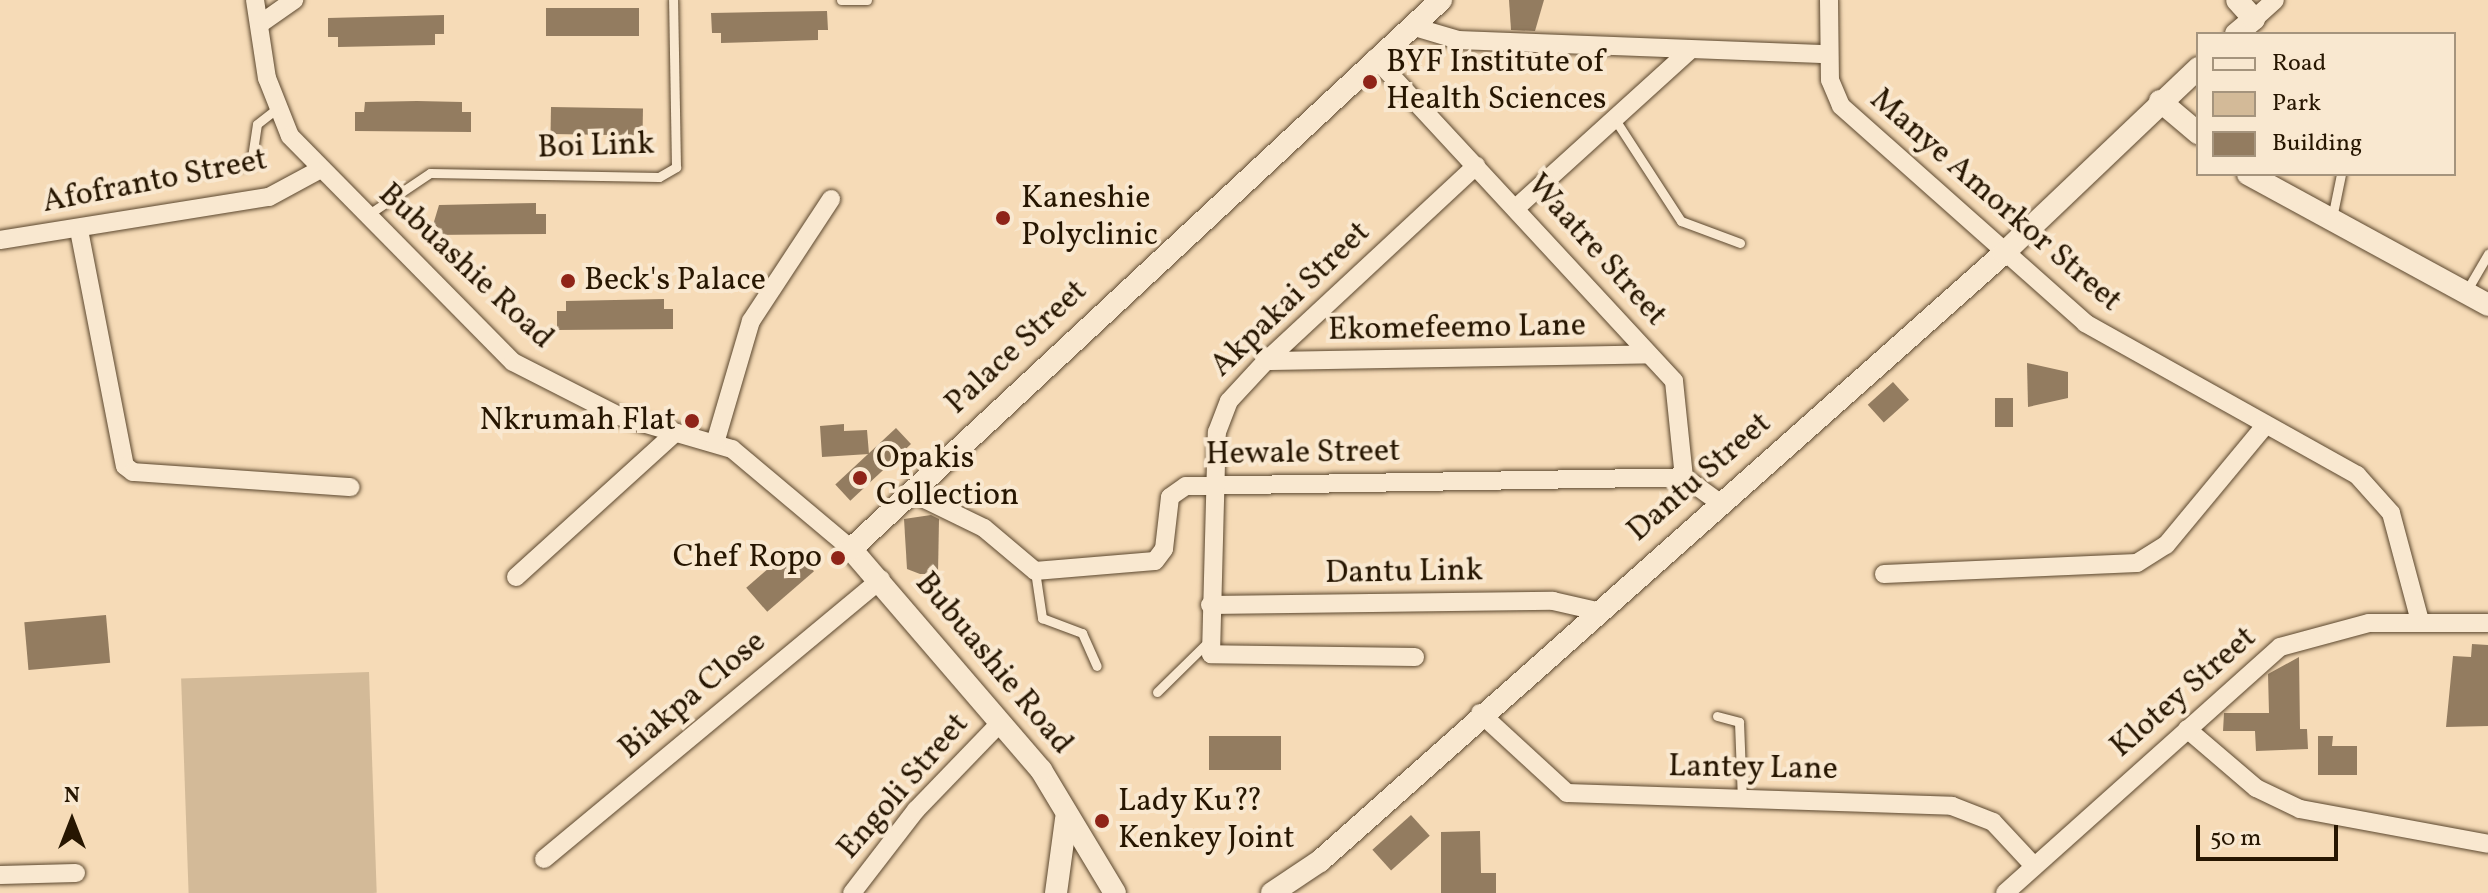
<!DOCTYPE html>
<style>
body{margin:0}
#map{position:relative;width:2488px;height:893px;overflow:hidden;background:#f6dbb7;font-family:Vollkorn,serif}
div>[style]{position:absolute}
.green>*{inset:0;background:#d3ba98;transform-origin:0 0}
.building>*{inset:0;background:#937c60;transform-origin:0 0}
.roads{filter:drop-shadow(0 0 2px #5b472e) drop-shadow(0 0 2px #5b472e)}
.service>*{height:9px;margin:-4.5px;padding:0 4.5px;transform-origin:4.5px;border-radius:4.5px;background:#f9e8d0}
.minor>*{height:18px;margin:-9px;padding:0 9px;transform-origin:9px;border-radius:9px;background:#f9e8d0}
.tertiary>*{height:22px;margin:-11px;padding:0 11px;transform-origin:11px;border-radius:11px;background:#f9e8d0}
.dots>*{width:22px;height:22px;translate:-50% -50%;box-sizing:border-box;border:4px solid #f9e8d0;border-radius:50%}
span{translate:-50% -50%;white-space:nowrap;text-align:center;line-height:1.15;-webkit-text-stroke:8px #f9e8d0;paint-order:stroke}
.poi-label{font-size:32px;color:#271601}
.left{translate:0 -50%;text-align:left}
.right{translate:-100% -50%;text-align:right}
.street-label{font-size:32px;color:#271601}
.legend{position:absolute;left:2196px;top:32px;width:260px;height:144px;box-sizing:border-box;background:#f9e8d0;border:2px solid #a5947d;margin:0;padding:10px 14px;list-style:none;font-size:24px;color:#271601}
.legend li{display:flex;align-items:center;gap:16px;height:40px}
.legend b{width:40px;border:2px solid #a5947d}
.north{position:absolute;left:32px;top:781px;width:80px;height:80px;-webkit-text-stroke:6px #f9e8d0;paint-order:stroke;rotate:0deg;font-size:22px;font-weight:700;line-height:32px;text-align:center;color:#271601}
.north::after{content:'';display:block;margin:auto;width:28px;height:36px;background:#271601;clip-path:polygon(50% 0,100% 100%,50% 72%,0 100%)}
.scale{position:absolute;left:2196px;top:825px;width:142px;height:36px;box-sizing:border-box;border:4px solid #271601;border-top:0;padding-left:10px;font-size:24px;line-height:28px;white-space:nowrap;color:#271601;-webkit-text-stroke:6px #f9e8d0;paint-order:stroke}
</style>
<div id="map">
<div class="green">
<i style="left:369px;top:672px;width:221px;height:188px;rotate:88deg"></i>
</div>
<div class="building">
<i style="clip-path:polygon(1509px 0,1544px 0,1535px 31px,1511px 30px)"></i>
<i style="left:639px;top:8px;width:28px;height:93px;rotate:90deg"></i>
<i style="clip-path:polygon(827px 11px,828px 30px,818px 30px,818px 40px,721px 43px,721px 33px,712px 33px,711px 13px)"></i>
<i style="clip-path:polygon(444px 15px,444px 34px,435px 34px,435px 45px,338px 47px,338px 37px,328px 37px,328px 18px)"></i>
<i style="clip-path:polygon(417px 101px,462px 102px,462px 112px,471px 112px,471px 132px,355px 131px,355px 112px,364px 112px,365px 102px)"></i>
<i style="left:551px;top:107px;width:92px;height:27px;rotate:1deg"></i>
<i style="clip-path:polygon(536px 203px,536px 214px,546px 214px,546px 234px,430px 235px,439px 205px)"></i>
<i style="clip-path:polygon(664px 299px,664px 309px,673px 309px,673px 329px,557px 330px,557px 311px,566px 311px,566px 301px)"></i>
<i style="clip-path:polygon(2027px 363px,2068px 372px,2068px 398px,2028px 407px)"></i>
<i style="left:1893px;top:382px;width:24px;height:34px;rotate:48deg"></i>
<i style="left:1995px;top:398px;width:18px;height:29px"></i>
<i style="clip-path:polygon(844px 424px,844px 431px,867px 430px,869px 454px,822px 457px,820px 426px)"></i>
<i style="left:896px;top:428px;width:22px;height:83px;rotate:47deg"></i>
<i style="clip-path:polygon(931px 515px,939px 519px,938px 574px,920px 574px,907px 569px,904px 519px)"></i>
<i style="left:793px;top:547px;width:32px;height:62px;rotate:49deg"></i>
<i style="left:106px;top:615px;width:48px;height:82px;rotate:85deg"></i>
<i style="clip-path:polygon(2472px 644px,2488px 645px,2488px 726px,2446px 727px,2453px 656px,2471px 657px)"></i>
<i style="clip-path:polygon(2299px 657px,2300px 729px,2307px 729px,2308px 749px,2256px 751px,2255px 731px,2223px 731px,2224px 713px,2269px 713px,2268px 674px)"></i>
<i style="left:1209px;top:736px;width:72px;height:34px"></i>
<i style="clip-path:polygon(2318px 736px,2333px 736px,2332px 746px,2357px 746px,2357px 775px,2318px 775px)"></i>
<i style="left:1411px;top:815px;width:28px;height:52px;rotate:48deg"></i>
<i style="clip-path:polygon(1480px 831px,1481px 873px,1496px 873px,1496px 893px,1441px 893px,1441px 832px)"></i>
</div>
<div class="roads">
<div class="service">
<i style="left:841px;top:0;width:26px"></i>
<i style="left:1614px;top:118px;width:123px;rotate:57deg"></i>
<i style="left:1681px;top:221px;width:63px;rotate:20.4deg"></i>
<i style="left:200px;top:172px;width:52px;rotate:-8.9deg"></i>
<i style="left:251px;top:164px;width:40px;rotate:-81.5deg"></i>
<i style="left:257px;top:124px;width:24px;rotate:-38deg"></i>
<i style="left:366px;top:216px;width:77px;rotate:-33.9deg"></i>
<i style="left:430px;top:173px;width:229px;rotate:1deg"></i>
<i style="left:659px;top:177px;width:20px;rotate:-30deg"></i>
<i style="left:676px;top:167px;width:167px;rotate:-91deg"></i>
<i style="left:2332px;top:218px;width:45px;rotate:-78.4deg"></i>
<i style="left:2467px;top:290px;width:42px;rotate:-59.7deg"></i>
<i style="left:1035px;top:571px;width:48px;rotate:81.5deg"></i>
<i style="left:1042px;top:618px;width:43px;rotate:20.6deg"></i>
<i style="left:1082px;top:633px;width:36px;rotate:66deg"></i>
<i style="left:1157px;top:692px;width:74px;rotate:-44.5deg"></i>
<i style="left:1717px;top:716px;width:23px;rotate:15deg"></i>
<i style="left:1739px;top:722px;width:77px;rotate:87.8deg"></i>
</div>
<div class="minor">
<i style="left:255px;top:0;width:79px;rotate:81.3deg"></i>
<i style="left:267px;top:78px;width:62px;rotate:68.4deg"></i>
<i style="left:290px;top:136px;width:317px;rotate:45.4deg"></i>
<i style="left:513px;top:362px;width:119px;rotate:27deg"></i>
<i style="left:619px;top:416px;width:118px;rotate:16.3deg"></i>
<i style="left:732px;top:449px;width:155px;rotate:40deg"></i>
<i style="left:1829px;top:0;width:80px;rotate:89.3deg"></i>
<i style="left:1830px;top:80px;width:28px;rotate:67deg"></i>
<i style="left:1841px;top:106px;width:327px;rotate:41.6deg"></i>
<i style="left:2085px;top:323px;width:312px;rotate:29.2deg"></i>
<i style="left:2357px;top:475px;width:51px;rotate:48.2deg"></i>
<i style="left:2391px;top:513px;width:112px;rotate:75deg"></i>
<i style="left:2254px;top:19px;width:28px;rotate:-42deg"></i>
<i style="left:260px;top:24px;width:42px;rotate:-35.2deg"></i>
<i style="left:1411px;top:26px;width:49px;rotate:16.6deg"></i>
<i style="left:1458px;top:40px;width:370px;rotate:2.2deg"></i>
<i style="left:1375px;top:58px;width:440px;rotate:47.2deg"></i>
<i style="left:1674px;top:381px;width:97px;rotate:84.1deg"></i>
<i style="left:1684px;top:477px;width:44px;rotate:35.8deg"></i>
<i style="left:1517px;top:207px;width:231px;rotate:-42.2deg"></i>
<i style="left:79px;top:230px;width:240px;rotate:79deg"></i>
<i style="left:125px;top:466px;width:10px;rotate:37deg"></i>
<i style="left:133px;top:472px;width:218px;rotate:4deg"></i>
<i style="left:0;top:240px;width:272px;rotate:-9.1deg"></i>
<i style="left:269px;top:197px;width:55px;rotate:-28.4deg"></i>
<i style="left:1266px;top:361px;width:382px;rotate:-1deg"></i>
<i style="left:715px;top:443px;width:127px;rotate:-73.6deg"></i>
<i style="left:751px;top:321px;width:146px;rotate:-56.7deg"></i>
<i style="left:910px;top:492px;width:82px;rotate:25.9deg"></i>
<i style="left:984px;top:528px;width:67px;rotate:40.1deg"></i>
<i style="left:1035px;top:571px;width:120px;rotate:-4.8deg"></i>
<i style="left:1155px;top:561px;width:15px;rotate:-53deg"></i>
<i style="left:1164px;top:549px;width:52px;rotate:-83.4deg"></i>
<i style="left:1170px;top:497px;width:19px;rotate:-35deg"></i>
<i style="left:1186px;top:486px;width:498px;rotate:-1deg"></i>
<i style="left:1884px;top:574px;width:253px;rotate:-2.5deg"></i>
<i style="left:2137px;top:563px;width:34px;rotate:-32deg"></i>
<i style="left:2166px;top:545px;width:153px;rotate:-50.3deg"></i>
<i style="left:516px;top:577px;width:215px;rotate:-42.2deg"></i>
<i style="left:1210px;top:605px;width:343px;rotate:-0.7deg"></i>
<i style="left:1553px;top:601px;width:45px;rotate:12.8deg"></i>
<i style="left:1415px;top:657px;width:204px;rotate:-179.2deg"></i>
<i style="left:1211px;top:654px;width:222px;rotate:-88.5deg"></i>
<i style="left:1217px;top:432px;width:33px;rotate:-69deg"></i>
<i style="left:1229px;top:401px;width:54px;rotate:-47.2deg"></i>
<i style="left:1266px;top:361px;width:287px;rotate:-42.9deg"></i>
<i style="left:1480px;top:713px;width:118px;rotate:42.6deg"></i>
<i style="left:1567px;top:793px;width:385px;rotate:1.9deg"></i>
<i style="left:1952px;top:806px;width:44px;rotate:21.3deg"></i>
<i style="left:1993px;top:822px;width:60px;rotate:47deg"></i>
<i style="left:2187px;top:729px;width:91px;rotate:40.5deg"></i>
<i style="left:2256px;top:788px;width:49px;rotate:25.5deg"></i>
<i style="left:2300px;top:809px;width:191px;rotate:10.5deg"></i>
<i style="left:544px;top:859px;width:438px;rotate:-39.7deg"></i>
<i style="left:0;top:875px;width:76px;rotate:-1.5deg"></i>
<i style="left:852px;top:893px;width:105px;rotate:-52.4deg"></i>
<i style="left:916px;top:810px;width:122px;rotate:-46deg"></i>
<i style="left:2005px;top:893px;width:369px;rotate:-41.8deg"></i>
<i style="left:2280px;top:647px;width:92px;rotate:-15.1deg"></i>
<i style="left:2369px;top:623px;width:119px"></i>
</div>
<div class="tertiary">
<i style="left:2236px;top:34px;width:23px;rotate:-40deg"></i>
<i style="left:2254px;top:19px;width:25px;rotate:-132deg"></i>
<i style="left:2160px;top:101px;width:50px;rotate:40.1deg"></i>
<i style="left:2248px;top:174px;width:273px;rotate:28.6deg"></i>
<i style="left:1056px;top:893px;width:75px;rotate:-82.3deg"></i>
<i style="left:1115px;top:893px;width:144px;rotate:-121deg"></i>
<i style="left:1041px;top:770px;width:291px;rotate:-130.7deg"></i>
<i style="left:851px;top:549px;width:806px;rotate:-42.94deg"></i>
<i style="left:1272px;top:893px;width:58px;rotate:-33.7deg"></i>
<i style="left:1320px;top:861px;width:915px;rotate:-41.63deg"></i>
<i style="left:2004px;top:253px;width:268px;rotate:-43.6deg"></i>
</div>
</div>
<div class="dots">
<i style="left:1370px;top:82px;background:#8f2418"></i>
<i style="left:1003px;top:218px;background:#8f2418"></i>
<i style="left:568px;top:281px;background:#8f2418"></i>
<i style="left:692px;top:421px;background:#8f2418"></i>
<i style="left:860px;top:478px;background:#8f2418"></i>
<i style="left:838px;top:558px;background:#8f2418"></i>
<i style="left:1102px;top:821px;background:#8f2418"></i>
</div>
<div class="poi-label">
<span class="left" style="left:1386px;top:82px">BYF Institute of<br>Health Sciences</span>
<span class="left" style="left:1021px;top:218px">Kaneshie<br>Polyclinic</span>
<span class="left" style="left:584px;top:281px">Beck's Palace</span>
<span class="right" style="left:676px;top:421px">Nkrumah Flat</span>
<span class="left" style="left:876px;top:478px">Opakis<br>Collection</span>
<span class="right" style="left:822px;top:558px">Chef Ropo</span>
<span class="left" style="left:1118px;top:821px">Lady Ku??<br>Kenkey Joint</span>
</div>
<div class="street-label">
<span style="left:596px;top:147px;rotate:-2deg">Boi Link</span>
<span style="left:155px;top:182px;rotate:-11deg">Afofranto Street</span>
<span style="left:1995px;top:201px;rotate:41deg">Manye Amorkor Street</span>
<span style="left:1596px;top:251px;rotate:48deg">Waatre Street</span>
<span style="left:465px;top:267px;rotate:43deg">Bubuashie Road</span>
<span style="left:1291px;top:300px;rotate:-44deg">Akpakai Street</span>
<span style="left:1457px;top:329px;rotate:-1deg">Ekomefeemo Lane</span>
<span style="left:1017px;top:348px;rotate:-43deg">Palace Street</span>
<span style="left:1303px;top:454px;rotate:-1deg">Hewale Street</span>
<span style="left:1700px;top:478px;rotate:-41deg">Dantu Street</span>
<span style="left:1404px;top:573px;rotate:-1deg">Dantu Link</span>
<span style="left:993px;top:664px;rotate:50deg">Bubuashie Road</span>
<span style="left:2184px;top:693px;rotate:-41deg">Klotey Street</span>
<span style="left:693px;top:696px;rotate:-40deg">Biakpa Close</span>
<span style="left:1753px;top:769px;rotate:1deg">Lantey Lane</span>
<span style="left:904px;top:787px;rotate:-49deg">Engoli Street</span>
</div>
<ul class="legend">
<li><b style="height:10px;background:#f9e8d0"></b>Road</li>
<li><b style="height:22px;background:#d3ba98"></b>Park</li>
<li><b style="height:22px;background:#937c60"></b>Building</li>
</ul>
<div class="north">N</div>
<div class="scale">50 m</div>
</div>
